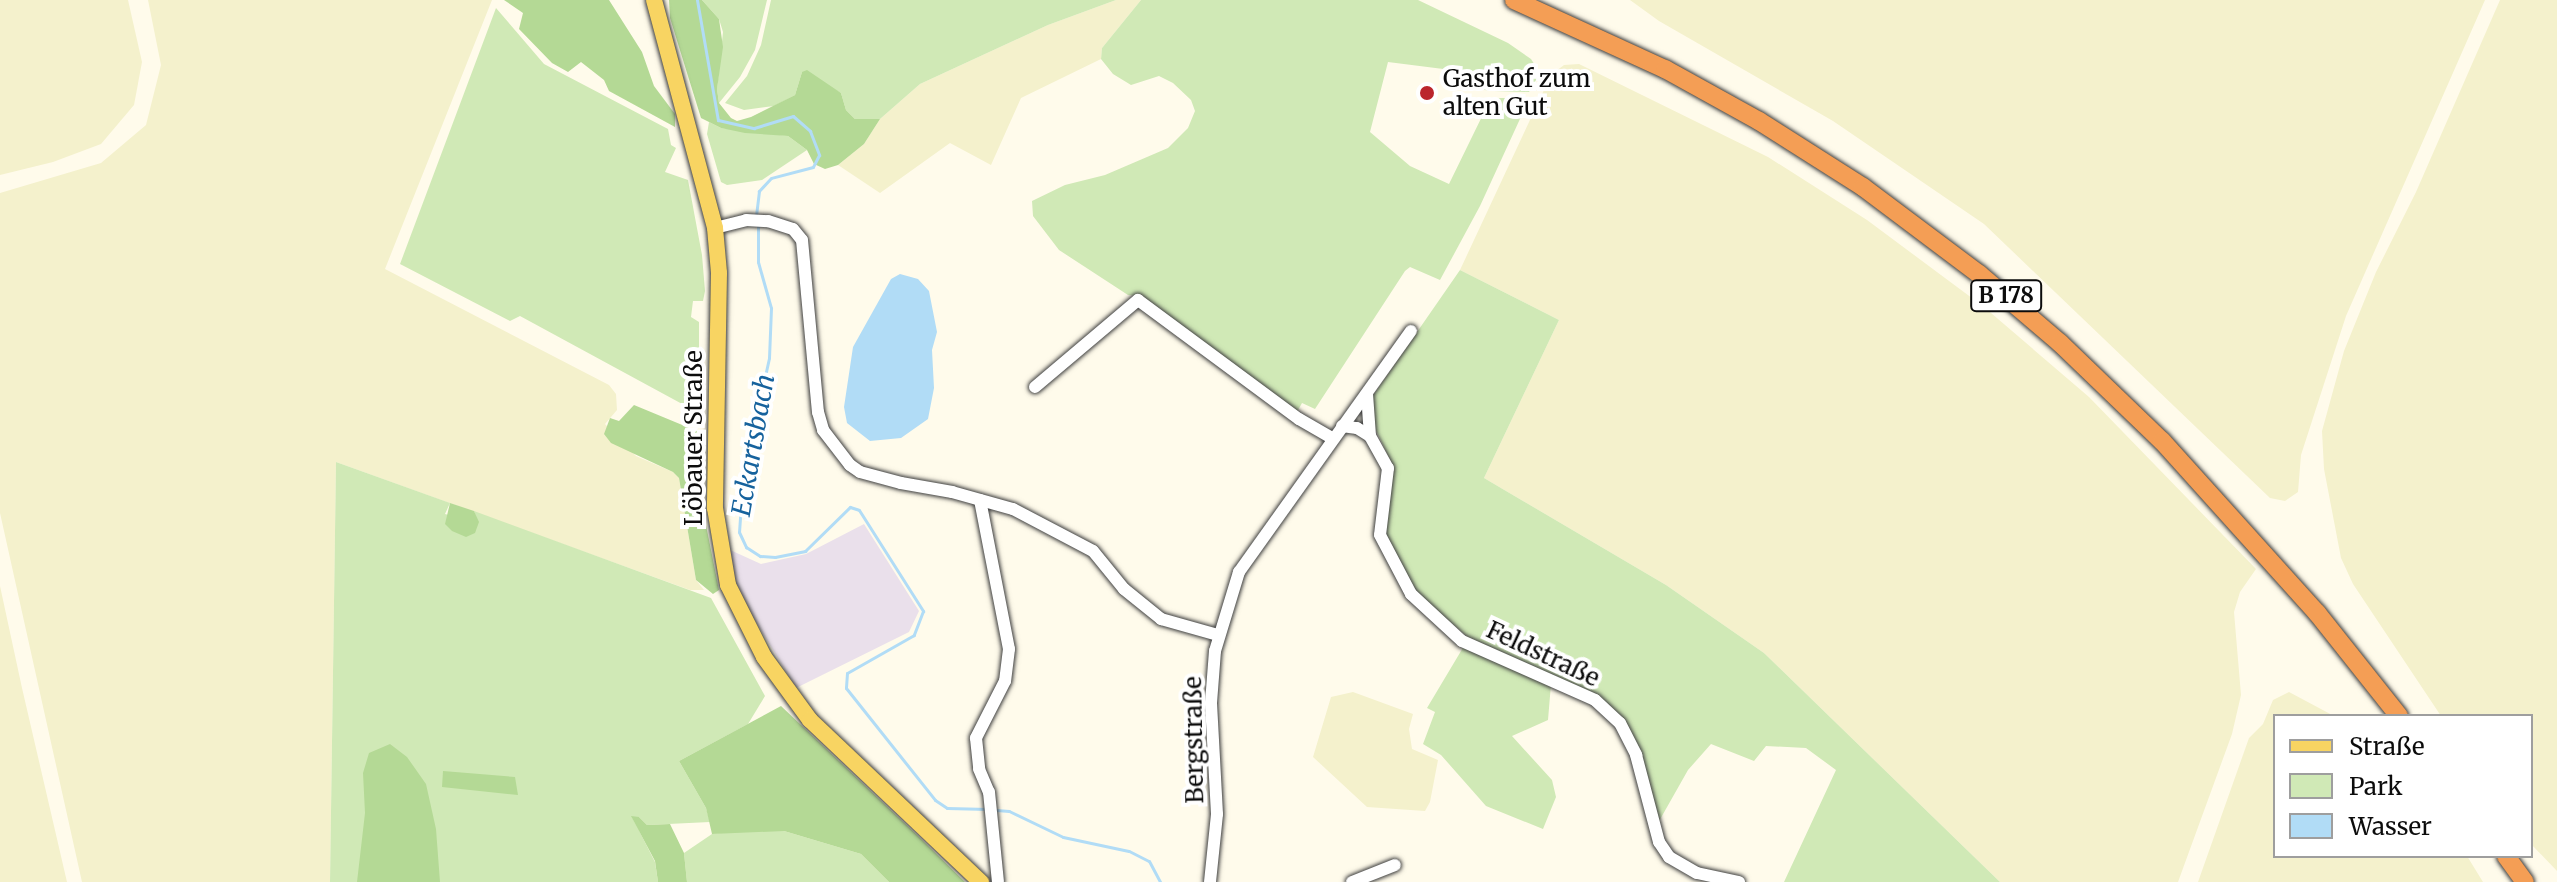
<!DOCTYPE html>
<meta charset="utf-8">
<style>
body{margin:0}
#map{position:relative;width:2557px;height:882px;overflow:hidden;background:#fffbeb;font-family:Merriweather,serif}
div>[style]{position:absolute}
.industrial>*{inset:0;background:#eae0eb}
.farmland>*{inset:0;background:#f4f1cc}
.green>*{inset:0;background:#d0e9b6}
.forest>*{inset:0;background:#b4d995}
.water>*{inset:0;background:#b1dcf6}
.stream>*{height:3px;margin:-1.5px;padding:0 1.5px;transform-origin:1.5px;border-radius:1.5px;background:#b1dcf6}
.roads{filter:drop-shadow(0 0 2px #3f3f3f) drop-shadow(0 0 2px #3f3f3f)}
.minor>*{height:12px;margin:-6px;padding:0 6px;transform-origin:6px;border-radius:6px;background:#fff}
.major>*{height:16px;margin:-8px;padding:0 8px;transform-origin:8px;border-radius:8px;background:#f8d462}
.highway>*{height:18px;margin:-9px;padding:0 9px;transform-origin:9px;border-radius:9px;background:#f49e55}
.dots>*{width:22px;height:22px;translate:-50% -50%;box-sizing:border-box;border:4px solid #fff;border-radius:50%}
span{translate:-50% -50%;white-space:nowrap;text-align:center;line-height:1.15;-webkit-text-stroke:8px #fff;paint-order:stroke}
.shield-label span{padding:2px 6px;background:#fff;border:2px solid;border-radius:6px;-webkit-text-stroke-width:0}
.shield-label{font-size:22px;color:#0c0c0c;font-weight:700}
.poi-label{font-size:24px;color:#0c0c0c}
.left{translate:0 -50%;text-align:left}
.street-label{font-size:24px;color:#0c0c0c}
.water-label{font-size:26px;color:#16629d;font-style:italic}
.legend{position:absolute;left:2273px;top:714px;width:260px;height:144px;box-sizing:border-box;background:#fff;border:2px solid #9e9e9e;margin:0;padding:10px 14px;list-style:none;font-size:24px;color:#0c0c0c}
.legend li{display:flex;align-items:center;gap:16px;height:40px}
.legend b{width:40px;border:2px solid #9e9e9e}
</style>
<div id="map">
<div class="industrial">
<i style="clip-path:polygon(864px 524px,919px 611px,909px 632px,796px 688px,736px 589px,728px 549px,761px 564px,806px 554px)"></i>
</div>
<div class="farmland">
<i style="clip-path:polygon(0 0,128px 0,142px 62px,134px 105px,101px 144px,53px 162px,0 175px)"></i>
<i style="clip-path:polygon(148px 0,492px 0,385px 269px,609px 385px,616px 394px,617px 410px,605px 424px,636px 456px,673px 472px,679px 478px,696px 580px,704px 590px,690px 590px,336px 462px,330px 882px,82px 882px,0 513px,0 193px,101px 163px,146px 125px,161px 65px)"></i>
<i style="clip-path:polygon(1116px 0,1141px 0,1102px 48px,1101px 59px,1021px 98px,991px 165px,950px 143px,880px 193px,838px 165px,864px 144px,880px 119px,920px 84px,1048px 25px)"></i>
<i style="clip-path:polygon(1630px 0,2485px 0,2346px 316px,2301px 455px,2298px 492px,2285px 501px,2270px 498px,1984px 224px,1833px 121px,1659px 21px)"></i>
<i style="clip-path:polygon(2500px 0,2557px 0,2557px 871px,2531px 844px,2531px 716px,2441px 716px,2353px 584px,2341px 558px,2324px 469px,2322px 431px,2344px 351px,2376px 272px,2416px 192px)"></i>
<i style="clip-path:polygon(1579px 64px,1768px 157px,1867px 220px,1984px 307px,2089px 397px,2256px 569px,2240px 592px,2234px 612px,2241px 695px,2232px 734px,2178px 882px,2000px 882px,1764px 653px,1666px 585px,1484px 478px,1559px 320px,1460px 270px,1551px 75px,1564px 65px)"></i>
<i style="clip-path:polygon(0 586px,22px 688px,67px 882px,0 882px)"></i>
<i style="clip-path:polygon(1353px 692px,1413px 714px,1409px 729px,1412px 749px,1438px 760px,1430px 802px,1425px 811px,1367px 807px,1313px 757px,1331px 697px)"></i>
<i style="clip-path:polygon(2289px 692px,2334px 716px,2275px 716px,2275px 856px,2467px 856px,2483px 882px,2198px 882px,2249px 738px,2263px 724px,2273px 700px)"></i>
</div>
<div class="green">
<i style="clip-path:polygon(702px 0,767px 0,755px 50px,740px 77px,719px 103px,717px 89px,723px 32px,719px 19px)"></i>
<i style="clip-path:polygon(771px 0,1116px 0,1048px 25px,920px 84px,880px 119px,855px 119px,846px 110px,841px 93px,802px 72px,795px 95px,774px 106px,744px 110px,725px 103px,747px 76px,761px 45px)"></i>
<i style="clip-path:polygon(1141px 0,1418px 0,1508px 43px,1531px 59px,1540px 73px,1529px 92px,1494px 91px,1476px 89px,1467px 72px,1388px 62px,1370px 132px,1410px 166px,1449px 184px,1491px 98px,1516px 98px,1525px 108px,1480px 206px,1440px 280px,1410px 267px,1405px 271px,1315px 409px,1302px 403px,1297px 412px,1139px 296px,1128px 295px,1059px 250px,1033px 216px,1032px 201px,1065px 185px,1105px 175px,1168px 148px,1188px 128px,1195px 111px,1191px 100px,1173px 83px,1159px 76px,1131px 85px,1113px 74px,1101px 59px,1102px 48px)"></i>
<i style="clip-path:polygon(496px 8px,544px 64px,668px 129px,671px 145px,676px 148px,665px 172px,688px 180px,702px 255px,705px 291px,703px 301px,693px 301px,691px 317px,699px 322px,699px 360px,684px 405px,520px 316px,510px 321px,400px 264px)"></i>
<i style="clip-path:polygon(709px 122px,721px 128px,788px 136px,807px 150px,762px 180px,727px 185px,721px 182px,707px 134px)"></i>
<i style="clip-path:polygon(1460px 270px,1559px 320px,1484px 478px,1666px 585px,1764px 653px,2000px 882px,1784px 882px,1836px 770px,1806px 748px,1766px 746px,1754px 761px,1711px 744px,1688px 770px,1658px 823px,1647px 775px,1608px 704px,1468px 637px,1420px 597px,1383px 536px,1393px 466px,1374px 426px,1372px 397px)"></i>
<i style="clip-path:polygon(336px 462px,450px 503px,445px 514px,478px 523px,474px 511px,711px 598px,765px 696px,748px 724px,679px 761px,706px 808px,710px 822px,647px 825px,639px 817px,632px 817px,655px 862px,658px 882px,330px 882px)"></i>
<i style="clip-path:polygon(1464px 646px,1551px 684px,1548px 720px,1512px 736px,1552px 780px,1556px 797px,1543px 829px,1486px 806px,1441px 755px,1423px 744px,1435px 712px,1427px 708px)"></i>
<i style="clip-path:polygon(749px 830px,784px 831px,861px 854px,889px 882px,687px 882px,684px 853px,712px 834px)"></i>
</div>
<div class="forest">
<i style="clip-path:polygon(504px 0,609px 0,642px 52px,654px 86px,675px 114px,675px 127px,609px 91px,604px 80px,581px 62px,568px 72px,552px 63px,519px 29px,523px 13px)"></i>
<i style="clip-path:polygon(669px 0,702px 0,719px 19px,723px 47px,717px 89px,719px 103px,731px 118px,737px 121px,751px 117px,795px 95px,802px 72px,807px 70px,841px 93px,846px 110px,855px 119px,880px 119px,864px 144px,838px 165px,825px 169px,814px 164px,807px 150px,788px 136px,745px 133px,721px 128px,701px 118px,670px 18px)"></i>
<i style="clip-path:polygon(634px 405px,704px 434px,703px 510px,719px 590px,713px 594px,696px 580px,679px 478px,673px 472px,611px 443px,604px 434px,610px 418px,619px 421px)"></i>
<i style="clip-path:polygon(450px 503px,474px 511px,479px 522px,475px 533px,466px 537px,452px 531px,445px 524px)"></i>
<i style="clip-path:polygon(781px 706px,917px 835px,965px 882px,889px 882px,861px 854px,784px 831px,712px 834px,706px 808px,679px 761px)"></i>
<i style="clip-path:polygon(390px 744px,407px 757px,426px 784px,436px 829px,440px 882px,357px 882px,365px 813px,363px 773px,369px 753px)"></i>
<i style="clip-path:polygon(443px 771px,515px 777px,518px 795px,442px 787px)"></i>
<i style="clip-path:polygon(631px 816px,639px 817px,647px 825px,670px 824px,684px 853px,687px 882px,658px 882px,655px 861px)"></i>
</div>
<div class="water">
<i style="clip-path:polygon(900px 274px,918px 279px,929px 291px,937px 332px,932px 350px,934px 388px,928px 419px,901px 438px,870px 441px,847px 423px,844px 407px,853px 347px,891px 279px)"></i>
</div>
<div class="stream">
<i style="left:697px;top:0;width:122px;rotate:80.1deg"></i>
<i style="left:718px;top:120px;width:37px;rotate:13deg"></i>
<i style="left:754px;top:128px;width:41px;rotate:-17.1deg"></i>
<i style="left:793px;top:116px;width:23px;rotate:41deg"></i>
<i style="left:810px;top:131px;width:26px;rotate:69deg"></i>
<i style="left:819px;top:155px;width:13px;rotate:117deg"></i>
<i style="left:813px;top:167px;width:43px;rotate:165.3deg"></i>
<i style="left:771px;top:178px;width:18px;rotate:133deg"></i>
<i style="left:759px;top:191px;width:25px;rotate:97deg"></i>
<i style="left:758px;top:224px;width:38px;rotate:90deg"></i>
<i style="left:758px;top:262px;width:48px;rotate:74.2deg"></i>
<i style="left:771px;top:308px;width:50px;rotate:92.3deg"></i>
<i style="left:769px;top:358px;width:120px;rotate:102.5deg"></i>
<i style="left:743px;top:475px;width:57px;rotate:94deg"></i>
<i style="left:739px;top:532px;width:17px;rotate:65deg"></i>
<i style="left:746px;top:547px;width:17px;rotate:33deg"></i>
<i style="left:760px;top:556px;width:15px;rotate:4deg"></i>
<i style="left:775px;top:557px;width:31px;rotate:-11deg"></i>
<i style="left:805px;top:551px;width:63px;rotate:-44.4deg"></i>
<i style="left:850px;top:507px;width:9px;rotate:18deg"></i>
<i style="left:859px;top:510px;width:120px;rotate:57.6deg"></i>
<i style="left:923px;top:611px;width:26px;rotate:111deg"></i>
<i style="left:914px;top:635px;width:77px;rotate:150.4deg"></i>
<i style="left:847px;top:673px;width:15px;rotate:94deg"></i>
<i style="left:846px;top:688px;width:143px;rotate:51.5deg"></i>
<i style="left:935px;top:800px;width:14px;rotate:34deg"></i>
<i style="left:947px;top:808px;width:41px;rotate:1.4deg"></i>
<i style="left:996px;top:810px;width:13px;rotate:4deg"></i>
<i style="left:1009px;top:811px;width:60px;rotate:25.7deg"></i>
<i style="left:1063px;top:837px;width:67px;rotate:12deg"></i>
<i style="left:1129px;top:851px;width:22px;rotate:27deg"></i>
<i style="left:1149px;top:861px;width:24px;rotate:62deg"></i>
</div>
<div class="roads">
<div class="minor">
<i style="left:715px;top:228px;width:32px;rotate:-14deg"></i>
<i style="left:746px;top:220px;width:22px;rotate:3deg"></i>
<i style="left:768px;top:221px;width:26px;rotate:18deg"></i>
<i style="left:793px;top:229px;width:14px;rotate:51deg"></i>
<i style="left:802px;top:240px;width:173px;rotate:84.7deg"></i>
<i style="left:818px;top:412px;width:19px;rotate:74deg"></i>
<i style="left:823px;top:430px;width:44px;rotate:52.4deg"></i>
<i style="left:850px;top:465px;width:12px;rotate:35deg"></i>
<i style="left:860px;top:472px;width:42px;rotate:15deg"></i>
<i style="left:901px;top:483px;width:52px;rotate:10deg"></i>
<i style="left:952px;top:492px;width:63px;rotate:15.6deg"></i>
<i style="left:1013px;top:509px;width:90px;rotate:27.7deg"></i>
<i style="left:1093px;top:551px;width:49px;rotate:50.8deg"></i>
<i style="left:1124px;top:589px;width:48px;rotate:39deg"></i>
<i style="left:1161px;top:619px;width:59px;rotate:15.7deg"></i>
<i style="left:1035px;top:387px;width:135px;rotate:-40.2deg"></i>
<i style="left:1138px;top:300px;width:200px;rotate:36.5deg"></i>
<i style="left:1299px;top:419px;width:38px;rotate:30deg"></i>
<i style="left:1367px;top:394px;width:42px;rotate:85.9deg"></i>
<i style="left:1370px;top:436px;width:37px;rotate:61deg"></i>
<i style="left:1388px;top:468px;width:67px;rotate:96.8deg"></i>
<i style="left:1380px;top:535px;width:67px;rotate:62.3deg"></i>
<i style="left:1411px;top:594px;width:69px;rotate:42.7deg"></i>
<i style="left:1462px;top:641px;width:145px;rotate:23.9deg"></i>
<i style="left:1595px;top:700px;width:34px;rotate:43deg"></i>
<i style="left:1620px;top:723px;width:36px;rotate:63deg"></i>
<i style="left:1636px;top:755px;width:90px;rotate:75.2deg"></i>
<i style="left:1659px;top:842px;width:18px;rotate:56deg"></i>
<i style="left:1669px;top:857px;width:32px;rotate:30deg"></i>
<i style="left:1697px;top:873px;width:43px;rotate:12.1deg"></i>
<i style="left:1342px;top:426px;width:15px;rotate:8deg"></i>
<i style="left:1357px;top:428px;width:15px;rotate:32deg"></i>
<i style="left:980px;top:500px;width:152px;rotate:79deg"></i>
<i style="left:1009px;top:649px;width:32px;rotate:97deg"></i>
<i style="left:1005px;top:681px;width:64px;rotate:117deg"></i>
<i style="left:976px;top:738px;width:31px;rotate:84deg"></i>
<i style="left:979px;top:769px;width:25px;rotate:67deg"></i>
<i style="left:989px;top:792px;width:90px;rotate:84.3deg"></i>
<i style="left:1210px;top:882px;width:68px;rotate:-84.1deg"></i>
<i style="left:1217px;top:814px;width:111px;rotate:-93.1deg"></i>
<i style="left:1211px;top:703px;width:52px;rotate:-85.6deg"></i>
<i style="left:1215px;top:651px;width:83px;rotate:-73.1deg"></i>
<i style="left:1239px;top:572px;width:296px;rotate:-54.5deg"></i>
<i style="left:1352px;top:882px;width:46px;rotate:-21.6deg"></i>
</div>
<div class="major">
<i style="left:654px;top:0;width:236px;rotate:75deg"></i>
<i style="left:715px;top:228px;width:45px;rotate:84.9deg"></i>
<i style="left:719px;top:273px;width:235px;rotate:91deg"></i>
<i style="left:715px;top:508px;width:78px;rotate:80.4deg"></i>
<i style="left:728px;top:585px;width:80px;rotate:63.4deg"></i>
<i style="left:764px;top:657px;width:78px;rotate:53.9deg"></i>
<i style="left:810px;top:720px;width:236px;rotate:43.5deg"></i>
</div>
<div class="highway">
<i style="left:1514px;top:0;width:166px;rotate:24.6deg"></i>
<i style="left:1665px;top:69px;width:107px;rotate:29deg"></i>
<i style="left:1759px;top:121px;width:123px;rotate:32.4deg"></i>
<i style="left:1863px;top:187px;width:145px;rotate:36.9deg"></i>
<i style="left:1979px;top:274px;width:106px;rotate:40.4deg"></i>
<i style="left:2060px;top:343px;width:141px;rotate:43.9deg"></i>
<i style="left:2162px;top:441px;width:232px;rotate:48deg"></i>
<i style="left:2317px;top:613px;width:132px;rotate:51.5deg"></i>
<i style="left:2506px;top:856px;width:32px;rotate:54deg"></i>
</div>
</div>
<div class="dots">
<i style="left:1427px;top:93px;background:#bb252c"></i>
</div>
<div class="shield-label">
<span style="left:2006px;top:296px">B 178</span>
</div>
<div class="poi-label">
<span class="left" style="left:1443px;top:93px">Gasthof zum<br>alten Gut</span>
</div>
<div class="street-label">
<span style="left:694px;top:438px;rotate:-90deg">Löbauer Straße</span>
<span style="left:1543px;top:654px;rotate:25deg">Feldstraße</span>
<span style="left:1194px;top:740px;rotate:-91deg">Bergstraße</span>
</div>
<div class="water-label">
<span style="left:753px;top:445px;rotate:-80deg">Eckartsbach</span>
</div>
<ul class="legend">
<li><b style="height:10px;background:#f8d462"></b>Straße</li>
<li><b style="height:22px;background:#d0e9b6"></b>Park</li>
<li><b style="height:22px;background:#b1dcf6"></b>Wasser</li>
</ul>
</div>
